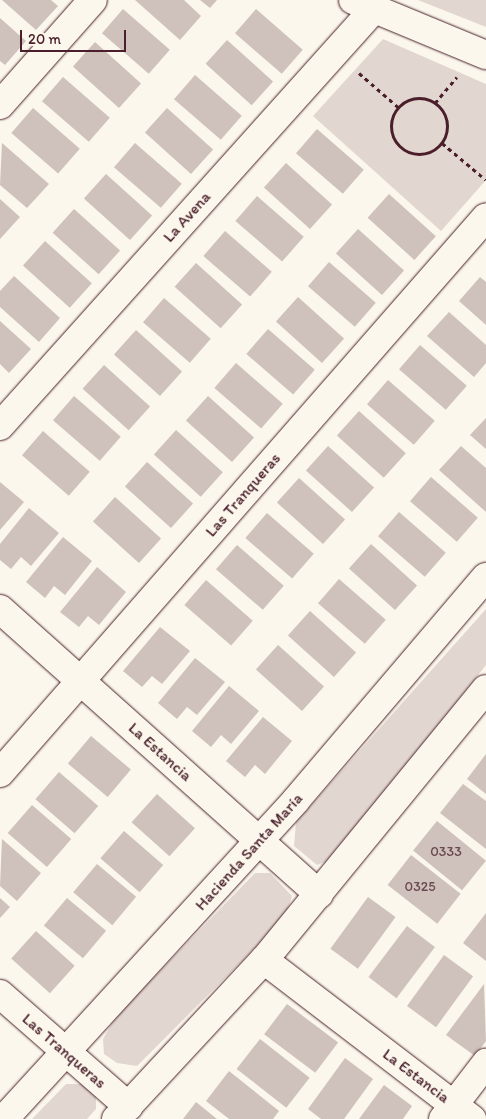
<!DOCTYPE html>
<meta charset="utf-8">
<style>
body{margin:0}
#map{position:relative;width:486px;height:1119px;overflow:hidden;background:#fbf7ec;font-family:Itim,sans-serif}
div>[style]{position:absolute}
.green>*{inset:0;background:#e2d7d0}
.building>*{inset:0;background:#cfc2bc;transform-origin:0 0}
.path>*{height:3px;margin-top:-1.5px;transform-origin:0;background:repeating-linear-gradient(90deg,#4a1f2b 0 4px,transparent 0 8px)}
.path>.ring{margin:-1.5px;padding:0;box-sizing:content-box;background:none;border:3px solid #4a1f2b;border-radius:50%}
.roads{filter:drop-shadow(0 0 1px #4a1f2b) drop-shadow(0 0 1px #4a1f2b)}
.minor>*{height:28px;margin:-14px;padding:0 14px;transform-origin:14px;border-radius:14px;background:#fbf7ec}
.tertiary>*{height:28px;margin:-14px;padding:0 14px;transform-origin:14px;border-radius:14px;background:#fbf7ec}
span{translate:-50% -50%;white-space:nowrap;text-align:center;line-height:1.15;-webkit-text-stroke:4px #fbf7ec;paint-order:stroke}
.number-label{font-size:14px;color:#6b484f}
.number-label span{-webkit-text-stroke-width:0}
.street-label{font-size:16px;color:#4a1f2b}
.scale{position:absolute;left:20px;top:30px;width:106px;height:22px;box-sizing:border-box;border:2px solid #4a1f2b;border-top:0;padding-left:6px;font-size:15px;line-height:18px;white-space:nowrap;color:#4a1f2b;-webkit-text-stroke:4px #fbf7ec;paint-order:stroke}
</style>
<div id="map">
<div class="green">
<i style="clip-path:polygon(418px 0,486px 0,486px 27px)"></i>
<i style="clip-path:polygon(383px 39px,486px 84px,486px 180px,441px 231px,313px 116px)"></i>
<i style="clip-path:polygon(486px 609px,486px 665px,333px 859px,317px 865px,294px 846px,296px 822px)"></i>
<i style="clip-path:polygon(255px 873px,270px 873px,292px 896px,285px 918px,137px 1066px,117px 1063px,104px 1054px,103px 1039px,116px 1016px)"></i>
<i style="clip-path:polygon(66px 1084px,84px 1084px,96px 1091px,96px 1109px,87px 1119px,32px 1119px)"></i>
</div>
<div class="building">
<i style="clip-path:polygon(2px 0,51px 0,58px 6px,36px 30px)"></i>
<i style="clip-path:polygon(135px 0,184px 0,201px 16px,180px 40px)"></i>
<i style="clip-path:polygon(200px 0,217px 0,210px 8px)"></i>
<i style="left:123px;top:9px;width:62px;height:32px;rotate:41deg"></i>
<i style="left:256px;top:9px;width:62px;height:32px;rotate:41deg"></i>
<i style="clip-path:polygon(0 18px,26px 41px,5px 65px,0 61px)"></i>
<i style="left:227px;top:40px;width:62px;height:32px;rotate:42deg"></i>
<i style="left:95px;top:42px;width:62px;height:33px;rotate:42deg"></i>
<i style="left:195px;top:75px;width:62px;height:32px;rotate:41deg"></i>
<i style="left:63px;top:77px;width:62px;height:32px;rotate:41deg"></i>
<i style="left:33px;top:108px;width:62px;height:33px;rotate:41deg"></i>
<i style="left:167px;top:108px;width:62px;height:33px;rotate:42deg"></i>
<i style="left:317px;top:129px;width:62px;height:32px;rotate:41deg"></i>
<i style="clip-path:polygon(2px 143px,49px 184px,27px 208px,0 185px)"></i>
<i style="left:135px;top:143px;width:62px;height:32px;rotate:41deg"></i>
<i style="left:286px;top:163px;width:62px;height:33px;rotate:42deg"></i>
<i style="left:106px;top:174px;width:62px;height:33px;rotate:42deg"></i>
<i style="left:389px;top:194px;width:63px;height:32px;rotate:42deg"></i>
<i style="left:257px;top:196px;width:62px;height:33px;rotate:41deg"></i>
<i style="clip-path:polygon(0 199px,20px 217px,0 239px)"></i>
<i style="left:74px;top:209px;width:62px;height:32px;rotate:42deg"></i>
<i style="left:358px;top:229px;width:62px;height:33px;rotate:42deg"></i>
<i style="left:225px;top:231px;width:62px;height:33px;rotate:41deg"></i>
<i style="left:45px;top:241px;width:63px;height:33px;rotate:42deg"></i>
<i style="left:329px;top:262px;width:62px;height:32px;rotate:41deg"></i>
<i style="left:196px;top:263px;width:62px;height:32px;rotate:42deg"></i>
<i style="clip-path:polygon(14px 276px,60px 318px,39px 342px,0 307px,0 291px)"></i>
<i style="clip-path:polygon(480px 277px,486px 282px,486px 325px,459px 301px)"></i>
<i style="left:298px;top:297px;width:62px;height:33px;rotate:42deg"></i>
<i style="left:164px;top:298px;width:62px;height:32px;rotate:41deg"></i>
<i style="clip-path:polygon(449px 312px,486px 345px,486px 363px,474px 377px,427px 336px)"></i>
<i style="clip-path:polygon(0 321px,31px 349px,9px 373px,0 364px)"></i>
<i style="left:268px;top:329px;width:62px;height:33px;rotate:41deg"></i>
<i style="left:136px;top:330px;width:62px;height:33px;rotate:42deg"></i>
<i style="left:420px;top:345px;width:62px;height:32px;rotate:41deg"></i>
<i style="left:236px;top:363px;width:62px;height:33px;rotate:41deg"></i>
<i style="left:104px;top:365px;width:62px;height:32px;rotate:42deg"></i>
<i style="left:388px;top:380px;width:62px;height:32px;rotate:41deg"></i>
<i style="left:74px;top:396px;width:62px;height:32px;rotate:41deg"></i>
<i style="left:208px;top:396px;width:62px;height:33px;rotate:42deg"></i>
<i style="left:359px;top:411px;width:63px;height:33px;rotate:42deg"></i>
<i style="clip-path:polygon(486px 418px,486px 449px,470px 435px)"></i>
<i style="left:176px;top:430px;width:63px;height:33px;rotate:42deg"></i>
<i style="left:43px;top:431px;width:62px;height:32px;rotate:41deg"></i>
<i style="left:328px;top:446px;width:62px;height:33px;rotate:42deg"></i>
<i style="clip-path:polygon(461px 446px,486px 468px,486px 512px,439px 470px)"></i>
<i style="left:147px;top:462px;width:62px;height:33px;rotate:42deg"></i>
<i style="left:431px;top:477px;width:62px;height:32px;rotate:41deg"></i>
<i style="left:299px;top:478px;width:62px;height:33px;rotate:42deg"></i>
<i style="clip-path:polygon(0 482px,24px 502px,0 530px)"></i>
<i style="left:115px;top:497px;width:62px;height:33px;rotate:42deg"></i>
<i style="clip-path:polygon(29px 508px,59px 533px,31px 566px,21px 557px,11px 569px,0 560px,0 544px)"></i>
<i style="left:399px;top:512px;width:62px;height:32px;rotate:41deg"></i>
<i style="left:267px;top:513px;width:62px;height:33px;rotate:41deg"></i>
<i style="clip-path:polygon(63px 537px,92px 561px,65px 595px,54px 586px,45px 598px,26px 582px)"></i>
<i style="left:371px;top:544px;width:62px;height:33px;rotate:42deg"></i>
<i style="left:237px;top:545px;width:62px;height:32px;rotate:41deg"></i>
<i style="clip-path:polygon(97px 567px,126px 592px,99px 625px,88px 616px,79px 627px,60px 612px)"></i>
<i style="left:339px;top:579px;width:62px;height:32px;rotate:41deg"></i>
<i style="left:206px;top:580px;width:62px;height:33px;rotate:41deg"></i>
<i style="left:310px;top:611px;width:62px;height:33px;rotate:42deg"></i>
<i style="clip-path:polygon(160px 627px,190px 651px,162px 684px,152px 676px,142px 687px,123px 671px)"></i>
<i style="left:278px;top:645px;width:62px;height:33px;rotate:42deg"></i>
<i style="clip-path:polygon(195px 658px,225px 682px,197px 715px,187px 707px,177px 719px,158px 703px)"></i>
<i style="clip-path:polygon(229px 686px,259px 711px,231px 744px,221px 735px,211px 747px,192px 731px)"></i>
<i style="clip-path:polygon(263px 717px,292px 741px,265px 774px,255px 765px,245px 777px,226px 761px)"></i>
<i style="left:91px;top:736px;width:52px;height:36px;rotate:40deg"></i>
<i style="clip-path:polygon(486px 754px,486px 794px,467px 779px)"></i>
<i style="left:59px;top:772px;width:52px;height:36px;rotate:41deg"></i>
<i style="clip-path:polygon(463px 784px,486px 801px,486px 849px,440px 813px)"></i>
<i style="left:157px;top:794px;width:51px;height:38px;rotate:42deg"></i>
<i style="left:32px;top:805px;width:52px;height:37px;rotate:41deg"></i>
<i style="left:437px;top:821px;width:63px;height:38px;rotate:39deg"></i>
<i style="left:124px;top:831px;width:52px;height:36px;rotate:41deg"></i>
<i style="clip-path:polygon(2px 839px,41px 873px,17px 901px,0 886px)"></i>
<i style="left:411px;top:855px;width:63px;height:38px;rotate:38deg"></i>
<i style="left:97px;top:864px;width:51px;height:37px;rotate:40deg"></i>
<i style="left:368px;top:897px;width:34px;height:64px;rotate:36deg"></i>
<i style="clip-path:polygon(0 898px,10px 907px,0 918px)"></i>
<i style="left:67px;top:898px;width:51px;height:36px;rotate:40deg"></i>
<i style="clip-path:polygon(486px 913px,486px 961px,463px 943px)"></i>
<i style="left:407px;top:926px;width:35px;height:64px;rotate:37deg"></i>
<i style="left:36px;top:931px;width:52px;height:37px;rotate:42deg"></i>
<i style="left:444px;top:955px;width:36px;height:63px;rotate:36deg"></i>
<i style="clip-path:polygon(484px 984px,486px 1041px,475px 1056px,446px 1035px)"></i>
<i style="left:287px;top:1004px;width:64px;height:38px;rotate:37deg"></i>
<i style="left:260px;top:1039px;width:63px;height:38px;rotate:38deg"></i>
<i style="clip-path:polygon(345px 1058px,373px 1079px,344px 1119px,321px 1119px,308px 1109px)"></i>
<i style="clip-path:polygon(229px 1071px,279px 1111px,273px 1119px,229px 1119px,206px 1101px)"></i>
<i style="clip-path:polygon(384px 1085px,412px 1106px,403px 1119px,359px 1119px)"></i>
<i style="clip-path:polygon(196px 1102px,217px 1119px,183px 1119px)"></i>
</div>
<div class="path">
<i style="left:359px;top:73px;width:52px;rotate:41.1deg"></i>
<i class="ring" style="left:391px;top:98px;width:53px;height:53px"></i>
<i style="left:435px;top:103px;width:34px;rotate:-50deg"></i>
<i style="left:442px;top:143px;width:57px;rotate:40.1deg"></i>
</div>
<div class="roads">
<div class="minor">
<i style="left:353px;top:0;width:144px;rotate:22.5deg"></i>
<i style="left:0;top:105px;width:140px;rotate:-48.5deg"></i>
<i style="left:0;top:426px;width:560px;rotate:-48.11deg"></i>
<i style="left:0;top:609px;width:428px;rotate:41.8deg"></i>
<i style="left:0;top:773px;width:738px;rotate:-48.84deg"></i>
<i style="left:264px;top:960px;width:262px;rotate:37.4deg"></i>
<i style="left:0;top:994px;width:171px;rotate:41.2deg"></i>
<i style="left:443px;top:1119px;width:71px;rotate:-52.5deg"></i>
</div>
<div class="tertiary">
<i style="left:4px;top:1119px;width:432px;rotate:-47.5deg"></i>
<i style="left:296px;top:800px;width:293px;rotate:-49.6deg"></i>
<i style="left:116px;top:1119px;width:217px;rotate:-47.1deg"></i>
<i style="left:264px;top:960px;width:350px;rotate:-50.7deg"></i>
</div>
</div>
<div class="number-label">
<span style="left:446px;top:852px">0333</span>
<span style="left:420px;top:887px">0325</span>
</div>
<div class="street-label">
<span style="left:187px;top:217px;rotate:-48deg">La Avena</span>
<span style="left:243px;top:495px;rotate:-49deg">Las Tranqueras</span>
<span style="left:160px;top:752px;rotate:42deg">La Estancia</span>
<span style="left:249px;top:852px;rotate:-48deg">Hacienda Santa María</span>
<span style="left:64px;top:1051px;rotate:41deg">Las Tranqueras</span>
<span style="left:416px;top:1076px;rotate:37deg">La Estancia</span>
</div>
<div class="scale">20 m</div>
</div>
